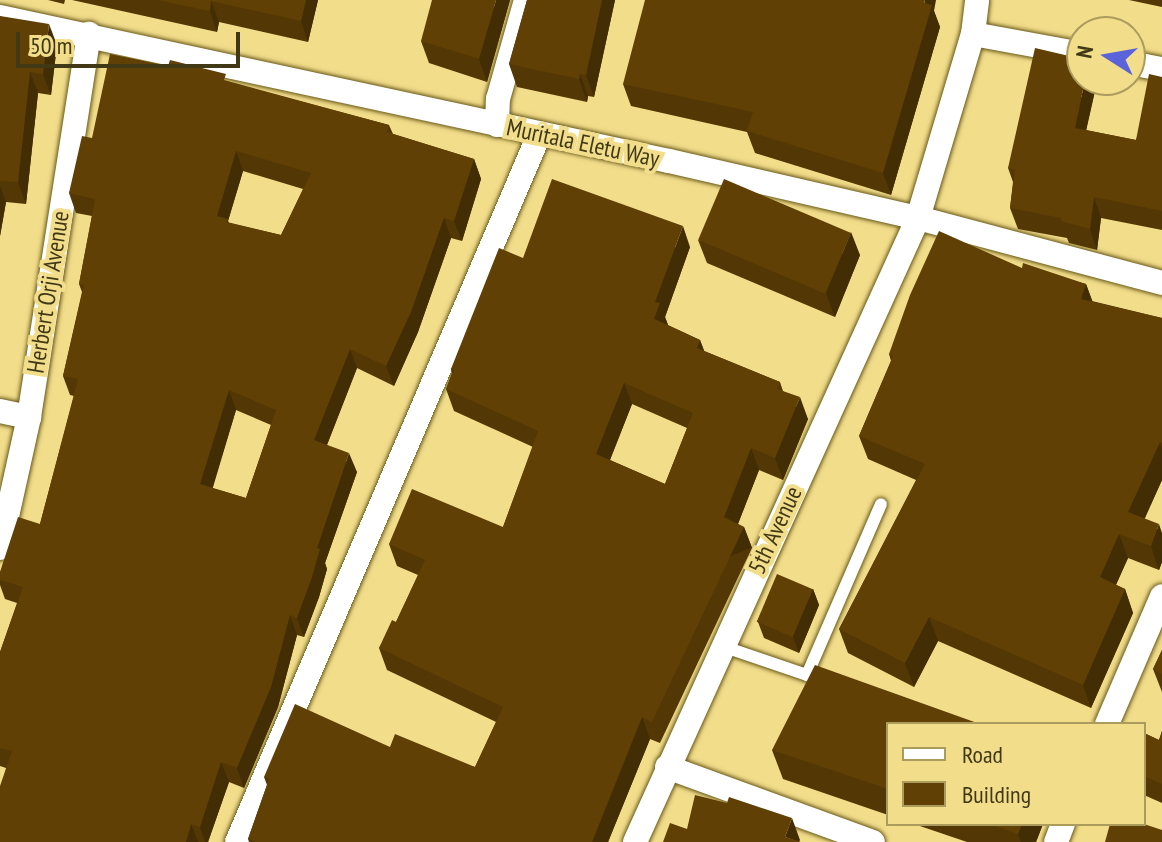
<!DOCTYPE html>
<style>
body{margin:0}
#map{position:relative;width:1162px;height:842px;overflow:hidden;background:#f2dd8b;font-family:"PT Sans Narrow",sans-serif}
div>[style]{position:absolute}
.roads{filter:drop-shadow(0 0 2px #675817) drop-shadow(0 0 2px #675817)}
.service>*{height:12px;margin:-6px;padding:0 6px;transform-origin:6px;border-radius:6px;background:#fff}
.minor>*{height:24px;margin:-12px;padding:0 12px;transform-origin:12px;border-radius:12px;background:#fff}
.wall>*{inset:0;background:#533704}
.shaded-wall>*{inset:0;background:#432d04;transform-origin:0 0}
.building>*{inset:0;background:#604005;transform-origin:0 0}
span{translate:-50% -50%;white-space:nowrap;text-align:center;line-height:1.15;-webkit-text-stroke:8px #f2dd8b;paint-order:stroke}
.street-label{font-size:24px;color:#413916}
.legend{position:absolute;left:886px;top:722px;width:260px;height:104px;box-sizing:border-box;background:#f2dd8b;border:2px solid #ab9b5c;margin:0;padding:10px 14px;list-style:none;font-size:24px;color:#413916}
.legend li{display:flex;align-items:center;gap:16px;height:40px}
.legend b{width:40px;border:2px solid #ab9b5c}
.north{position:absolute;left:1066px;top:16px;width:80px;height:80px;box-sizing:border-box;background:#f2dd8b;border:2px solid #ab9b5c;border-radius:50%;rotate:281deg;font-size:22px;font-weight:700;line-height:32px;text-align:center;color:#413916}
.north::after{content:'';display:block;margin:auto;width:28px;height:36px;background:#5a63da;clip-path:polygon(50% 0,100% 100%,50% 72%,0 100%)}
.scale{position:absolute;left:16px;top:32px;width:224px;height:36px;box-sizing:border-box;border:4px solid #413916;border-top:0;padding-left:10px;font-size:24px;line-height:28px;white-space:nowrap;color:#413916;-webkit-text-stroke:6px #f2dd8b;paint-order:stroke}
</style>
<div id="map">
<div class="roads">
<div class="service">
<i style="left:722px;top:646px;width:109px;rotate:18.8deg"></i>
<i style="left:807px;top:675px;width:186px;rotate:-66.6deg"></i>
</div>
<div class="minor">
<i style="left:0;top:17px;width:684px;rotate:12.15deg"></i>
<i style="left:669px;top:161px;width:255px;rotate:12.9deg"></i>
<i style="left:918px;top:218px;width:253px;rotate:14.9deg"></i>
<i style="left:973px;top:34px;width:111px;rotate:10.4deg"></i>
<i style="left:1130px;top:63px;width:33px;rotate:11deg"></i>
<i style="left:497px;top:125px;width:26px;rotate:-88deg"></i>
<i style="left:498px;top:99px;width:103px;rotate:-74.2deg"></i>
<i style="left:0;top:411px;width:30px;rotate:12deg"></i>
<i style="left:0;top:548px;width:134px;rotate:-77.5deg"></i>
<i style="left:29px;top:417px;width:388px;rotate:-81.1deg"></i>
<i style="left:1107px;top:724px;width:139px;rotate:-66.7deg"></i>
<i style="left:667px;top:767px;width:219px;rotate:20deg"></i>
<i style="left:237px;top:842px;width:769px;rotate:-66.87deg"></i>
<i style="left:635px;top:842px;width:685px;rotate:-65.6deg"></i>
<i style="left:918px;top:218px;width:192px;rotate:-73.4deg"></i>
<i style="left:973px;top:34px;width:34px;rotate:-83deg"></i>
<i style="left:1056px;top:842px;width:19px;rotate:-69deg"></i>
</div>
</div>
<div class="wall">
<i style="clip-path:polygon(48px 0,65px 0,64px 4px)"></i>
<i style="clip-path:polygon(72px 0,318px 0,308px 42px,219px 22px,217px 32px)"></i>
<i style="clip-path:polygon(510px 0,487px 82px,429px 63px,421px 41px)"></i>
<i style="clip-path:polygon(527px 0,615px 0,594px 97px,588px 96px,587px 102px,517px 87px,509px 64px)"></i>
<i style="clip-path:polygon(1129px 0,1162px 0,1162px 7px)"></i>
<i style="clip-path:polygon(934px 11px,940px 27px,891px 195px,755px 153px,747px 132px,631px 106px,623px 84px)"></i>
<i style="clip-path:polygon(0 16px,57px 45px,51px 95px,38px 93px,26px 204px,6px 202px,0 236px)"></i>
<i style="clip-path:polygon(1162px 77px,1162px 230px,1101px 218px,1097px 250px,1069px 243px,1067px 238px,1018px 229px,1010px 208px,1013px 182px,1008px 168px,1097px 82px,1086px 130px,1136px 140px)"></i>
<i style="clip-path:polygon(evenodd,228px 82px,389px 125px,393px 134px,474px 159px,481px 179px,462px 241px,451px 238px,418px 332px,394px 386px,357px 368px,327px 445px,357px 472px,325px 563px,327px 569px,319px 597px,304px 637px,297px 635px,278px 707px,244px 788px,229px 782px,208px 842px,0 842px,6px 768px,0 766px,0 652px,17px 603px,5px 599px,0 585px,0 572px,40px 524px,74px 396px,70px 395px,63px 376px,82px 292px,79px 284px,92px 216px,76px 213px,69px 193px,92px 138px,228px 82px,243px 171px,303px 189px,281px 235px,229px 223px,228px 221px,243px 171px,228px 82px,236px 410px,271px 425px,246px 498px,212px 488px,236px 410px)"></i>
<i style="clip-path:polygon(698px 240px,860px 255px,835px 317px,707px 263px)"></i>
<i style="clip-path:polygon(evenodd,690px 247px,665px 317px,668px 325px,700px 340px,704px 351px,780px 382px,783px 391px,808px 419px,783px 480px,759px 470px,738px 524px,744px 527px,752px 548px,660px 743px,650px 739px,608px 842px,249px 842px,248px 839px,267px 785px,264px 777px,390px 747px,475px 767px,496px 722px,387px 670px,379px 648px,396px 622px,418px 575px,397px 566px,389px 544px,503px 527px,533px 447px,454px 411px,446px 389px,452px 373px,451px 369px,523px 258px,690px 247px,632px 404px,687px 428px,665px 484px,610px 460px,632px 404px)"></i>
<i style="clip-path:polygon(1022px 268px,1086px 284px,1092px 301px,1162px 318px,1162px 480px,1144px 519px,1162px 533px,1162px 562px,1159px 570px,1128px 558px,1116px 585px,1125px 589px,1133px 613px,1091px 708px,938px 641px,914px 687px,848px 653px,839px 629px,916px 480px,868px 459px,859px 436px,891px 361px,889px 354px)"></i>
<i style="clip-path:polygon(813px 589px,819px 605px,799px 653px,764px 638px,758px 622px)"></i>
<i style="clip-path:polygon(1162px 650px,1162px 692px,1153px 669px)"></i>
<i style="clip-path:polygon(888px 724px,888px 815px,783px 779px,772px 750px)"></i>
<i style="clip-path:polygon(1162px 731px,1162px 803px,1144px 795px,1144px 733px,1159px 740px)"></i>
<i style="clip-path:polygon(914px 824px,1043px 824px,1036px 842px,967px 842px)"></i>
</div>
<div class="shaded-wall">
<i style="clip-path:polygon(306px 0,318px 0,308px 42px,301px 21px)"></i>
<i style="clip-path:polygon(496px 0,510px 0,487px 82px,479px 59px)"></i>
<i style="clip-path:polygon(602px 0,615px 0,594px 97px,586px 75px)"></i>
<i style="clip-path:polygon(925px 0,936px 0,934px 11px,940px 27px,891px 195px,883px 173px)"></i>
<i style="clip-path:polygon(211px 1px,219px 22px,217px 32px,210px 11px)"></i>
<i style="clip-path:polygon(49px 24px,57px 45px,51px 95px,43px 74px)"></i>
<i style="clip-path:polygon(30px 72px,38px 93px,26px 204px,18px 182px)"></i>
<i style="clip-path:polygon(580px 74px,588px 96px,587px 102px,579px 79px)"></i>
<i style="clip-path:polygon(1085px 80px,1096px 80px,1097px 82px,1082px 149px,1075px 128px)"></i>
<i style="clip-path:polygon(236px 151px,243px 171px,228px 221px,235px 239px,217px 216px)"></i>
<i style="clip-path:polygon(474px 159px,481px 179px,462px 241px,454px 221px)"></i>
<i style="clip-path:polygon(0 186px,6px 202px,0 236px)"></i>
<i style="clip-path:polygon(1094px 197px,1101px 218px,1097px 250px,1090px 229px)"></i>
<i style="clip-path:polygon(444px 218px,451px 238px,418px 332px,394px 386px,386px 366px)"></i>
<i style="clip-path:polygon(683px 226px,690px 247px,665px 317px,668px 325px,654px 319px,655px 302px)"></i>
<i style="clip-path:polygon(851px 232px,860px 255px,835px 317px,826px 293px)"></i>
<i style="clip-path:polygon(1086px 284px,1095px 308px,1081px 299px)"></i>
<i style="clip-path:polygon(700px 340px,708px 361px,697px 348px)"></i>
<i style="clip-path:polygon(350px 349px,357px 368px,321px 460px,314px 440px)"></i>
<i style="clip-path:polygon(624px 383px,632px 404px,604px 475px,596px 454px)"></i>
<i style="clip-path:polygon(229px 390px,236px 410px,208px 504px,200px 484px)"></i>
<i style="clip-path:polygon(800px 397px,808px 419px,783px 480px,775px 458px)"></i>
<i style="clip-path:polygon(1160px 442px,1162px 448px,1162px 480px,1137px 536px,1128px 512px)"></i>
<i style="clip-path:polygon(751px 448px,759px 470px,732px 539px,724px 517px)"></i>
<i style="clip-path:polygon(349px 453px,357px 472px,325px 563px,327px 569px,319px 597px,304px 637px,297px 618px,317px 548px)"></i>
<i style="clip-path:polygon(1159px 524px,1162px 533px,1162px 562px,1159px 570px,1151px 546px)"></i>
<i style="left:744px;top:527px;width:22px;height:216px;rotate:69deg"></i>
<i style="clip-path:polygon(1119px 534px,1128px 558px,1109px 600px,1100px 577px)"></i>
<i style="clip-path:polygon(813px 589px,819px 605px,799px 653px,793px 636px)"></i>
<i style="clip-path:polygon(1125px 589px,1133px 613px,1091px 708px,1083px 685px)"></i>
<i style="clip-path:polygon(290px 615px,297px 635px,278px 707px,244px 788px,237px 768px)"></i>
<i style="clip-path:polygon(929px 617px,938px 641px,914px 687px,905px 663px)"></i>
<i style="clip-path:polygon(642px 717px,650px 739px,608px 842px,592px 842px)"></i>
<i style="clip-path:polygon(221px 762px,229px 782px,208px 842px,205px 842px,200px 827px)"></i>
<i style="clip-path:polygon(792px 818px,800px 840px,799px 842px,785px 837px)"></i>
<i style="clip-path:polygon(191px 824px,198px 842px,186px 842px)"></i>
<i style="clip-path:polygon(1022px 824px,1043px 824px,1036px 842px,1021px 842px,1018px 834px)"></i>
</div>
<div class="building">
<i style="clip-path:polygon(157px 0,306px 0,301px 21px,211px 1px,210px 11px)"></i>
<i style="clip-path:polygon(432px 0,496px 0,479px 59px,421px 41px)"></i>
<i style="clip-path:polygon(527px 0,602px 0,586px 75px,580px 74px,579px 79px,509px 64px)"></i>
<i style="clip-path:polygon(645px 0,925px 0,924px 3px,932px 5px,883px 173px,747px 131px,753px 112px,623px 84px)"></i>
<i style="clip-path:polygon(0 16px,49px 24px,43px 74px,30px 72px,18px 182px,0 181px)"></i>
<i style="clip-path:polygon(1035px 48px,1082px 59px,1082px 80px,1085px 80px,1075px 128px,1136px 140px,1149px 74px,1162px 77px,1162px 211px,1094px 197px,1090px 229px,1061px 221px,1061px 218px,1010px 208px,1015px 170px,1008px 168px)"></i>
<i style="clip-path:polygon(evenodd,110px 54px,168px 66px,170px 60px,226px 74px,224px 80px,389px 125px,387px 132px,474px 159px,454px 221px,444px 218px,411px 312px,386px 366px,350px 349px,314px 440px,349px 453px,317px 548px,320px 549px,312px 577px,297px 618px,290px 615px,271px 687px,237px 768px,221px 762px,200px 827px,191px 824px,186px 842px,0 842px,0 786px,12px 751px,0 748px,0 652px,23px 587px,0 580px,0 572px,18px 517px,40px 524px,78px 379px,63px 376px,84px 285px,79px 284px,95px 199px,69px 193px,82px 136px,92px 138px,110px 54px,236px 151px,311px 173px,281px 235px,227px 222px,228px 219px,217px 216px,236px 151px,110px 54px,229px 390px,276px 410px,246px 498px,200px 484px,229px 390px)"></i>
<i style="clip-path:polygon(evenodd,552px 179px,683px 226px,655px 302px,660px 303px,654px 319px,700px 340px,697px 348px,780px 382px,777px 389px,800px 397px,775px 458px,751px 448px,724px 517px,744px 527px,652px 722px,642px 717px,592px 842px,256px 842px,248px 839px,269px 779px,264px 777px,295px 704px,390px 747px,395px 734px,475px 767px,503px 707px,379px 648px,392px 620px,396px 622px,425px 560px,389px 544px,412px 489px,503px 527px,538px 431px,446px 389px,454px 370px,451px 369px,499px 248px,523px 258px,552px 179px,624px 383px,693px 413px,665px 484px,596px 454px,624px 383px)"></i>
<i style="left:724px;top:179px;width:138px;height:66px;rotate:23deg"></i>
<i style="clip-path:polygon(939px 231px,1022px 268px,1023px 263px,1086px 284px,1081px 299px,1162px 318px,1162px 443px,1160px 442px,1128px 512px,1159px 524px,1151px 546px,1119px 534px,1100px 577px,1125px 589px,1083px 685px,929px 617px,905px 663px,839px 629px,925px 464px,859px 436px,893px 356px,889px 354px,910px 295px)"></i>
<i style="left:777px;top:574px;width:39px;height:52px;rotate:23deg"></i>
<i style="clip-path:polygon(1162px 650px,1162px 674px,1153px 669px)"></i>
<i style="clip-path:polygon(815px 665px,980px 724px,888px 724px,888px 789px,772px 750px)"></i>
<i style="clip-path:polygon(1162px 731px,1162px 784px,1144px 776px,1144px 733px,1159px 740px)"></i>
<i style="clip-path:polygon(695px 795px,727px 803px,729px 797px,792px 818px,785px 837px,801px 842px,663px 842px,670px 823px,687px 829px)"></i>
<i style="clip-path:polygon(989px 824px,1022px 824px,1018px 834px)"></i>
<i style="clip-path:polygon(1110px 824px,1144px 824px,1162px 830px,1162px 842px,1105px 842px)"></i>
</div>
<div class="street-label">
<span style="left:583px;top:143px;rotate:12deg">Muritala Eletu Way</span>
<span style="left:48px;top:292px;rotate:-81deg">Herbert Orji Avenue</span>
<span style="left:775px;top:530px;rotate:-65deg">5th Avenue</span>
</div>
<ul class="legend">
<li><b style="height:10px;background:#fff"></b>Road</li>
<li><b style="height:22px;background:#604005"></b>Building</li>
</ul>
<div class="north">N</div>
<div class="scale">50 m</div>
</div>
